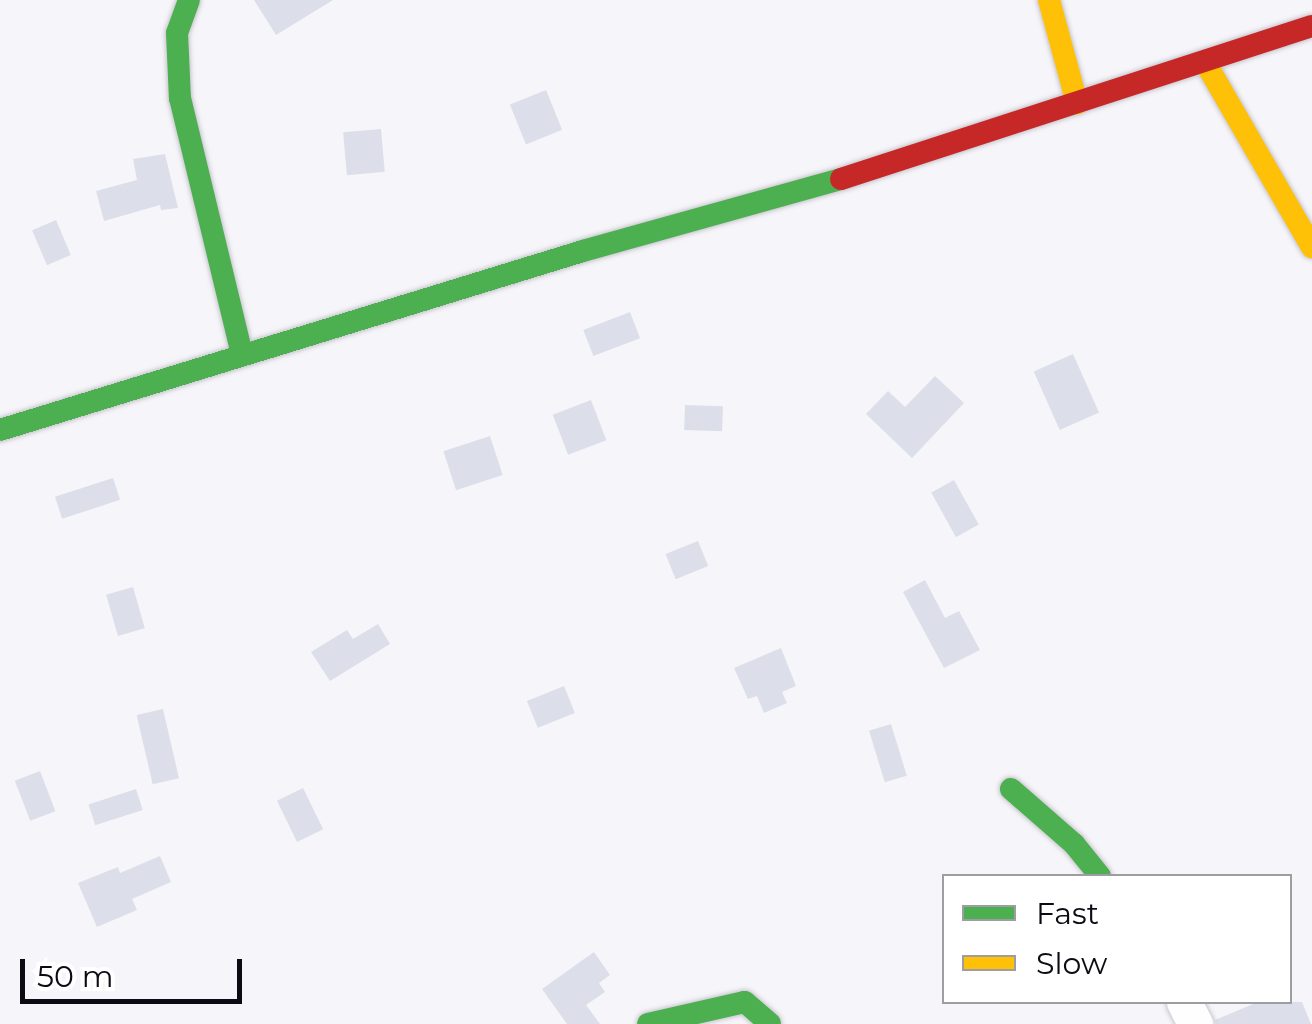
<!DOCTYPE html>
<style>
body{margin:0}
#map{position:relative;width:1312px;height:1024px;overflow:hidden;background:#f6f5f9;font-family:Montserrat,sans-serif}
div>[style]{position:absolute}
.building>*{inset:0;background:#dcdfea;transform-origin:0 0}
.roads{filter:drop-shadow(0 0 2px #c8c6ce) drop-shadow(0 0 2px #c8c6ce)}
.street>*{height:35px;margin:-17.5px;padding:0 17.5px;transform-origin:17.5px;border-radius:17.5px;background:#fefefe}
.fast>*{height:22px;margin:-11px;padding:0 11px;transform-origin:11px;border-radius:11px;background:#4caf50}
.slow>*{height:22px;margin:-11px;padding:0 11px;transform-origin:11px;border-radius:11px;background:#ffc107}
.jam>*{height:22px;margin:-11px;padding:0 11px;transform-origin:11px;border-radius:11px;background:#c62828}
span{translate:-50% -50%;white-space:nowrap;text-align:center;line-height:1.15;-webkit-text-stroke:9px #fff;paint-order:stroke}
.legend{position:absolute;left:942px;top:874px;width:350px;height:130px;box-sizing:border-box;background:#fff;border:2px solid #9e9da1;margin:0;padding:12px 18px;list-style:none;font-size:30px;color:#0c0a13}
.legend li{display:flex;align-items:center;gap:20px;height:50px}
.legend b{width:50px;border:2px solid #9e9da1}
.scale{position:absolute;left:20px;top:959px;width:222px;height:45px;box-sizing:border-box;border:5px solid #0c0a13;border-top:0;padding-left:12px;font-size:30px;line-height:35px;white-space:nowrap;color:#0c0a13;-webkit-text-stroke:8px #fff;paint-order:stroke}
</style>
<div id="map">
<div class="building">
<i style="clip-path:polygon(254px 0,333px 0,276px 35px)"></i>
<i style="left:546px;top:90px;width:43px;height:39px;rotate:68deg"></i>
<i style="left:381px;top:129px;width:43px;height:38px;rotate:85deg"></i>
<i style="clip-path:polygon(165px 154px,178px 208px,161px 210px,160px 205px,104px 221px,96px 191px,137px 180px,133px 159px)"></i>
<i style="left:56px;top:220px;width:38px;height:26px;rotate:67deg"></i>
<i style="left:630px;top:312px;width:28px;height:50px;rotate:69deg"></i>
<i style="left:1073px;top:354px;width:64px;height:43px;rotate:66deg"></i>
<i style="clip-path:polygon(935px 376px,964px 403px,912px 458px,866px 414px,888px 391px,905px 407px)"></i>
<i style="left:591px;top:400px;width:43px;height:41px;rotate:69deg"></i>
<i style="left:685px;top:405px;width:38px;height:25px;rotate:2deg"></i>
<i style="left:490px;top:436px;width:41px;height:49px;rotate:72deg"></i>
<i style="left:113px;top:478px;width:23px;height:61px;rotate:72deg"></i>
<i style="left:954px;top:480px;width:51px;height:26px;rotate:61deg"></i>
<i style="left:698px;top:541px;width:27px;height:35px;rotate:68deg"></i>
<i style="clip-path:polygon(925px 580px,945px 618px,959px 611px,980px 650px,944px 668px,903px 592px)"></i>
<i style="left:133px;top:587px;width:43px;height:28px;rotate:74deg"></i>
<i style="clip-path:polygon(378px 624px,390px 644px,330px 681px,311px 652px,347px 630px,353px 639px)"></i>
<i style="clip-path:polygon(781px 648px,796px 686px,782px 692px,787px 703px,764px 713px,757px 696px,748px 699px,734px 668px)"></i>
<i style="left:564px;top:686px;width:29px;height:40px;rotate:68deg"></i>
<i style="left:163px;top:709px;width:71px;height:27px;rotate:77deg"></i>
<i style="left:891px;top:724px;width:54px;height:23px;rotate:73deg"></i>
<i style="left:40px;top:771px;width:43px;height:27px;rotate:69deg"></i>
<i style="left:303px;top:788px;width:46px;height:29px;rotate:64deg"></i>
<i style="left:136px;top:789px;width:22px;height:50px;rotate:72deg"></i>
<i style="clip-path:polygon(160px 856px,171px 882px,132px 899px,137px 910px,97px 927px,78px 883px,118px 867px,120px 873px)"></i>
<i style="clip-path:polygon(594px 952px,610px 975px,599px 983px,605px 992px,586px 1005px,600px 1024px,567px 1024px,542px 989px)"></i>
<i style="clip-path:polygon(1258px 1002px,1302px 1002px,1311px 1024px,1216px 1024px,1215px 1020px)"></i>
</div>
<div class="roads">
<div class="street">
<i style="left:1184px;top:1002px;width:25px;rotate:63deg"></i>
</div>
<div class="fast">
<i style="left:189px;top:0;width:35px;rotate:110deg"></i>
<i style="left:177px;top:33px;width:65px;rotate:87.4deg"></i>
<i style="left:180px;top:98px;width:264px;rotate:76.4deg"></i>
<i style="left:0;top:430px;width:610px;rotate:-17.07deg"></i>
<i style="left:583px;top:251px;width:268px;rotate:-15.6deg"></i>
<i style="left:1011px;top:789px;width:84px;rotate:41.1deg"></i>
<i style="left:1074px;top:844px;width:41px;rotate:50.9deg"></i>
<i style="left:648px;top:1024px;width:99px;rotate:-12.8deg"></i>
<i style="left:745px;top:1002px;width:33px;rotate:41deg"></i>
</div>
<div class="slow">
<i style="left:1049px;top:0;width:107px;rotate:74.8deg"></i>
<i style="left:1205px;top:62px;width:214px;rotate:60deg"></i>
</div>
<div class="jam">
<i style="left:841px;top:179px;width:495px;rotate:-18deg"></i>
</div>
</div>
<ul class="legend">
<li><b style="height:12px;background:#4caf50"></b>Fast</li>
<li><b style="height:12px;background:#ffc107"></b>Slow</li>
</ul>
<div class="scale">50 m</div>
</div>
